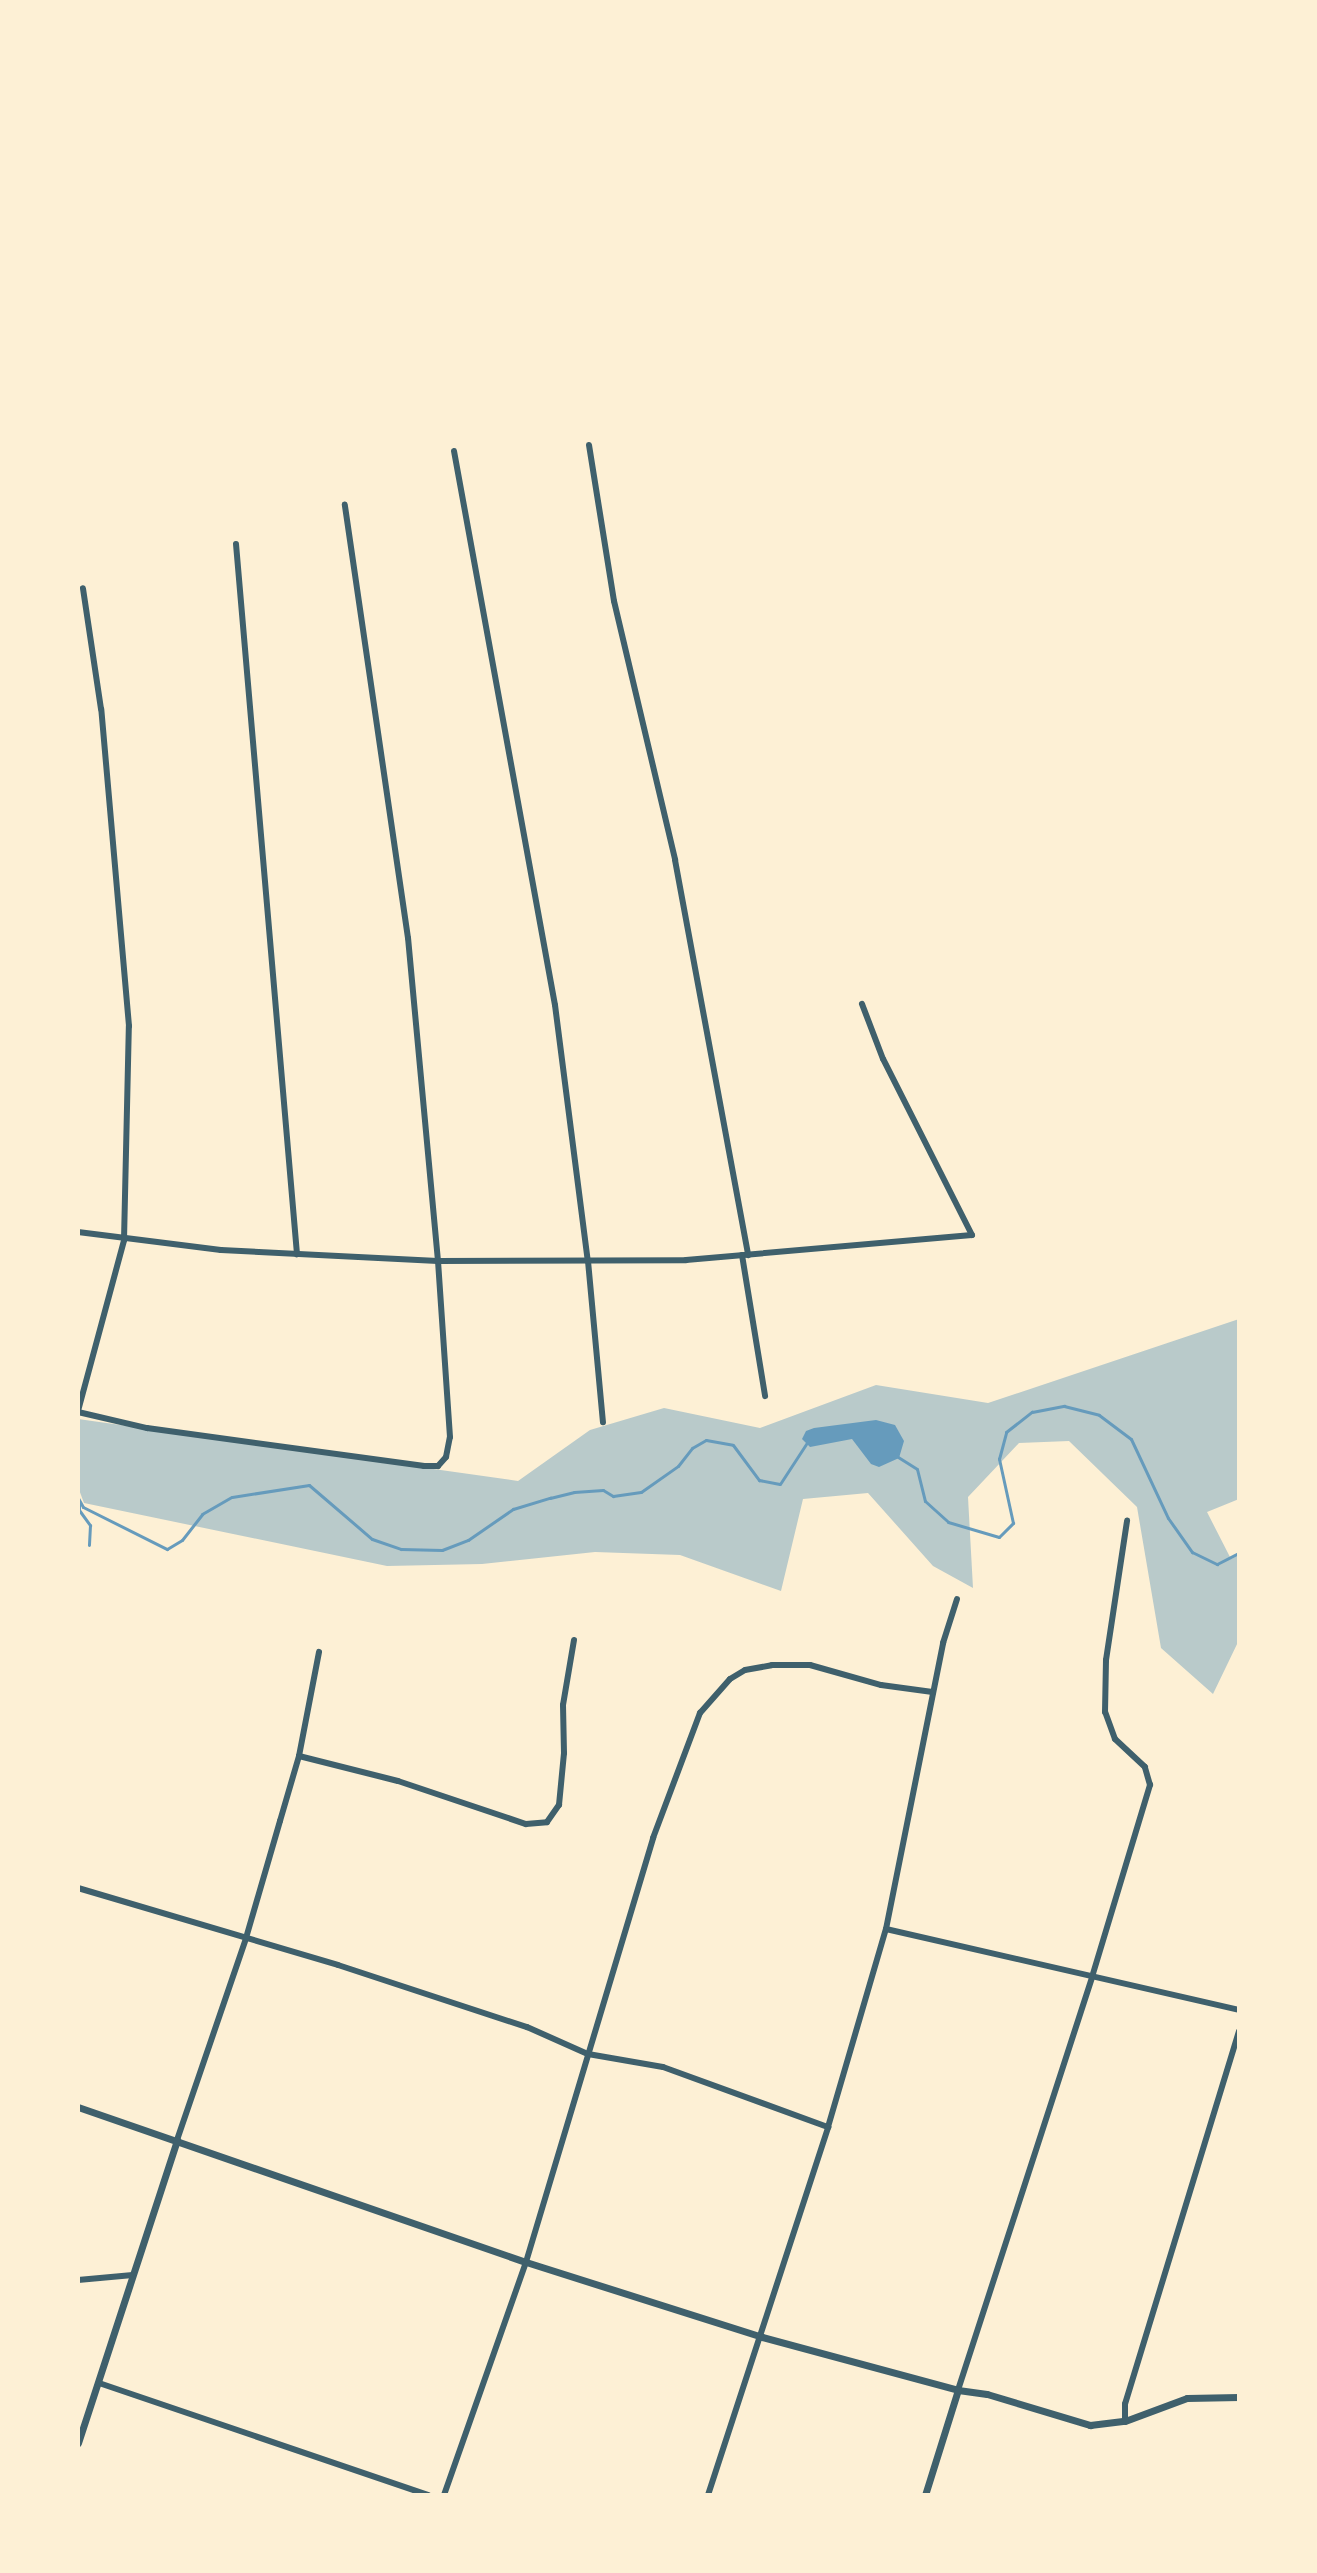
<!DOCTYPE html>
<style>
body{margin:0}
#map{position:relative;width:1317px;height:2573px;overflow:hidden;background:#fdf0d5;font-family:"Nunito Sans",sans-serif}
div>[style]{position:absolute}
.green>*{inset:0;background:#b9caca}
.water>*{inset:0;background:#669bbc}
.stream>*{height:3px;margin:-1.5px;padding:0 1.5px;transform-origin:1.5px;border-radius:1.5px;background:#669bbc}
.minor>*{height:6px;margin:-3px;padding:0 3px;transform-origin:3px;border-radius:3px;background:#3f606c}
.tertiary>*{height:7px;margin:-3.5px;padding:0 3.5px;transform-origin:3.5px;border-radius:3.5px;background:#3f606c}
span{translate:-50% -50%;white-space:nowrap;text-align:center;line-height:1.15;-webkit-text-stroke:8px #fdf0d5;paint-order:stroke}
.frame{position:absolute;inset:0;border:80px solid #fdf0d5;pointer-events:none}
</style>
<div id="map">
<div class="green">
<i style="clip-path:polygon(1239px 1319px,1239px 1499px,1207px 1512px,1231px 1559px,1239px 1555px,1239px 1640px,1213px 1694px,1161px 1648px,1137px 1507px,1069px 1441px,1019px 1443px,968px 1497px,973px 1588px,933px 1566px,868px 1493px,803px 1499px,781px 1591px,680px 1555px,595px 1552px,482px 1564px,387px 1566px,84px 1503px,78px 1487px,78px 1419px,518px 1481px,590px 1430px,664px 1408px,760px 1428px,876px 1385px,988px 1403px)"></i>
</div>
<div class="water">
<i style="clip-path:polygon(876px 1420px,895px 1425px,904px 1441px,899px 1458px,879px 1467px,871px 1464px,852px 1439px,810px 1447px,802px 1439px,806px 1431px,814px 1428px)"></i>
</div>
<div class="stream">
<i style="left:898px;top:1457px;width:22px;rotate:32deg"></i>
<i style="left:917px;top:1469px;width:33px;rotate:76deg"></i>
<i style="left:925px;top:1501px;width:31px;rotate:42deg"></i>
<i style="left:948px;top:1522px;width:53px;rotate:16.4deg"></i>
<i style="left:999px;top:1537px;width:20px;rotate:-45deg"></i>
<i style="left:1013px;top:1523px;width:66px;rotate:-102.3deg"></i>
<i style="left:999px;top:1459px;width:28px;rotate:-75deg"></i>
<i style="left:1006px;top:1432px;width:33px;rotate:-38deg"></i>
<i style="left:1032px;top:1412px;width:33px;rotate:-11deg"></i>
<i style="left:1064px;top:1406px;width:36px;rotate:14deg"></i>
<i style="left:1099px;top:1415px;width:40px;rotate:37deg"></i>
<i style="left:1131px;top:1439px;width:87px;rotate:64.9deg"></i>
<i style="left:1168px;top:1518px;width:42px;rotate:54.8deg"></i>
<i style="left:1192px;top:1552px;width:28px;rotate:26deg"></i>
<i style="left:1217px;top:1564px;width:25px;rotate:-27deg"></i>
<i style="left:78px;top:1498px;width:10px;rotate:61deg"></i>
<i style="left:83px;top:1507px;width:94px;rotate:26.6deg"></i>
<i style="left:167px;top:1549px;width:17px;rotate:-31deg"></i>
<i style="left:182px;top:1540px;width:33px;rotate:-52deg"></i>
<i style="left:202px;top:1514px;width:34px;rotate:-30deg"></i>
<i style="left:232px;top:1497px;width:78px;rotate:-8.9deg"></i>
<i style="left:309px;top:1485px;width:83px;rotate:40.6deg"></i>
<i style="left:372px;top:1539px;width:31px;rotate:19deg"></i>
<i style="left:401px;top:1549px;width:41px;rotate:1.4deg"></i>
<i style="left:442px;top:1550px;width:28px;rotate:-21deg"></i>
<i style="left:468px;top:1540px;width:55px;rotate:-34.6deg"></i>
<i style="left:513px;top:1509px;width:39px;rotate:-17deg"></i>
<i style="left:550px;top:1498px;width:25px;rotate:-14deg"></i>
<i style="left:574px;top:1492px;width:29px;rotate:-4deg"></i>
<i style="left:603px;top:1490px;width:12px;rotate:31deg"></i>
<i style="left:613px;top:1496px;width:28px;rotate:-8deg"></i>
<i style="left:641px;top:1492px;width:45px;rotate:-35.1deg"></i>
<i style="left:678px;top:1466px;width:23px;rotate:-52deg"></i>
<i style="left:692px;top:1448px;width:16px;rotate:-30deg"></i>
<i style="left:706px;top:1440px;width:27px;rotate:10deg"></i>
<i style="left:733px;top:1445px;width:44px;rotate:53.4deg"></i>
<i style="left:759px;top:1480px;width:21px;rotate:11deg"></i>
<i style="left:780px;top:1484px;width:51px;rotate:-56.9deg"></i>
<i style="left:79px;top:1501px;width:9px;rotate:90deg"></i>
<i style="left:79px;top:1510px;width:19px;rotate:54deg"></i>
<i style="left:90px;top:1525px;width:20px;rotate:93deg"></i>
</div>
<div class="minor">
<i style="left:589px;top:445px;width:158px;rotate:80.9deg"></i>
<i style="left:614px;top:601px;width:266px;rotate:76.7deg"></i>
<i style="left:675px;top:860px;width:402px;rotate:79.5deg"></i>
<i style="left:454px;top:451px;width:563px;rotate:79.67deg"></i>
<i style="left:555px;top:1005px;width:258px;rotate:82.7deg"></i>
<i style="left:588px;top:1261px;width:162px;rotate:84.7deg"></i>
<i style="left:236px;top:544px;width:713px;rotate:85.09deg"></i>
<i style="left:78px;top:1232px;width:144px;rotate:7.2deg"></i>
<i style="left:221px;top:1250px;width:217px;rotate:2.9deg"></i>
<i style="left:438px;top:1261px;width:248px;rotate:-0.2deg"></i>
<i style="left:686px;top:1260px;width:287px;rotate:-5deg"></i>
<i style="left:972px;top:1235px;width:197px;rotate:-116.8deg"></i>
<i style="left:883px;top:1059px;width:59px;rotate:-110.9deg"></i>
<i style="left:742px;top:1255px;width:143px;rotate:80.7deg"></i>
<i style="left:78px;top:1411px;width:177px;rotate:-74.9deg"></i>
<i style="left:124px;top:1240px;width:214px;rotate:-88.7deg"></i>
<i style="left:129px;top:1026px;width:318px;rotate:-95deg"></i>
<i style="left:101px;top:709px;width:122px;rotate:-98.5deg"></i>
<i style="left:78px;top:1412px;width:71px;rotate:13.1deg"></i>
<i style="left:147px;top:1428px;width:280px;rotate:7.8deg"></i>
<i style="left:424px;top:1466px;width:14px"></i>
<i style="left:438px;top:1466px;width:12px;rotate:-48deg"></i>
<i style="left:446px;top:1457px;width:20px;rotate:-79deg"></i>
<i style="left:450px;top:1437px;width:176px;rotate:-93.9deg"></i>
<i style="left:438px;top:1261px;width:324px;rotate:-95.3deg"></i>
<i style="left:408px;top:938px;width:438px;rotate:-98.3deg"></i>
<i style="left:299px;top:1756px;width:102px;rotate:14.2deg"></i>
<i style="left:398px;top:1781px;width:135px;rotate:18.6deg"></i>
<i style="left:526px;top:1824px;width:21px;rotate:-5deg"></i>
<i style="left:547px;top:1822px;width:21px;rotate:-55deg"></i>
<i style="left:559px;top:1805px;width:52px;rotate:-84.5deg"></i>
<i style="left:564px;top:1753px;width:48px;rotate:-91.2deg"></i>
<i style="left:563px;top:1705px;width:66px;rotate:-80.4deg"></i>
<i style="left:78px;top:1888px;width:271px;rotate:16.5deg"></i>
<i style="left:338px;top:1965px;width:199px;rotate:18.2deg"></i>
<i style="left:527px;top:2027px;width:67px;rotate:23.9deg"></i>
<i style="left:588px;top:2054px;width:76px;rotate:9.8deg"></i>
<i style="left:663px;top:2067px;width:176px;rotate:20deg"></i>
<i style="left:886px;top:1929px;width:362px;rotate:12.9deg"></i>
<i style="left:177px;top:2140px;width:213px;rotate:-71.1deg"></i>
<i style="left:246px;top:1938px;width:122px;rotate:-73.8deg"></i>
<i style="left:280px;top:1821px;width:68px;rotate:-73.7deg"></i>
<i style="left:299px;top:1756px;width:106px;rotate:-79.1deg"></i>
<i style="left:78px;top:2280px;width:55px;rotate:-5.2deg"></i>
<i style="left:99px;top:2383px;width:348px;rotate:18.8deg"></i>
<i style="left:958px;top:2390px;width:434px;rotate:-72deg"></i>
<i style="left:1092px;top:1977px;width:201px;rotate:-73.2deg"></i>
<i style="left:1150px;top:1785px;width:19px;rotate:-106deg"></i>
<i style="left:1145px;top:1767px;width:41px;rotate:-137deg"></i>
<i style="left:1115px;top:1739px;width:29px;rotate:-110deg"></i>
<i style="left:1105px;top:1712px;width:52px;rotate:-88.9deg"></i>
<i style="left:1106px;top:1660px;width:141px;rotate:-81.4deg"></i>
<i style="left:1125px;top:2421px;width:17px;rotate:-90deg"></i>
<i style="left:1125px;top:2404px;width:390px;rotate:-73deg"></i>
<i style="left:444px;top:2495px;width:247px;rotate:-70.6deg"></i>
<i style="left:526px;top:2262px;width:443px;rotate:-73.3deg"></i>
<i style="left:653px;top:1838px;width:134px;rotate:-69.4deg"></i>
<i style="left:700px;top:1713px;width:45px;rotate:-48.6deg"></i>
<i style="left:730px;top:1679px;width:17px;rotate:-31deg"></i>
<i style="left:745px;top:1670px;width:27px;rotate:-10deg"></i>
<i style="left:772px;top:1665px;width:38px"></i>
<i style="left:810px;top:1665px;width:74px;rotate:15.7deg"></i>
<i style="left:881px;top:1685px;width:52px;rotate:7.7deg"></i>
<i style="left:708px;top:2495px;width:387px;rotate:-71.9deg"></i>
<i style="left:828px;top:2127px;width:206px;rotate:-73.7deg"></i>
<i style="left:886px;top:1929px;width:292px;rotate:-78.7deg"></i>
<i style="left:943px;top:1643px;width:46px;rotate:-72.3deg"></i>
</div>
<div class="tertiary">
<i style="left:78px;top:2107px;width:474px;rotate:19.1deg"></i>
<i style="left:526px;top:2262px;width:248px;rotate:17.6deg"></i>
<i style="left:762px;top:2337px;width:203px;rotate:15.1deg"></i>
<i style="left:958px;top:2390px;width:29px;rotate:8deg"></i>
<i style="left:987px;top:2394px;width:108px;rotate:16.8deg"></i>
<i style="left:1090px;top:2425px;width:35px;rotate:-7deg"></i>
<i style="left:1125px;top:2421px;width:66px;rotate:-20.4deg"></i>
<i style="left:1187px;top:2398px;width:52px;rotate:-1.1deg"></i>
<i style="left:78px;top:2443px;width:319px;rotate:-71.9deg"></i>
<i style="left:925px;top:2495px;width:110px;rotate:-72.6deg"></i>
</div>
<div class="frame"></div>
</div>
